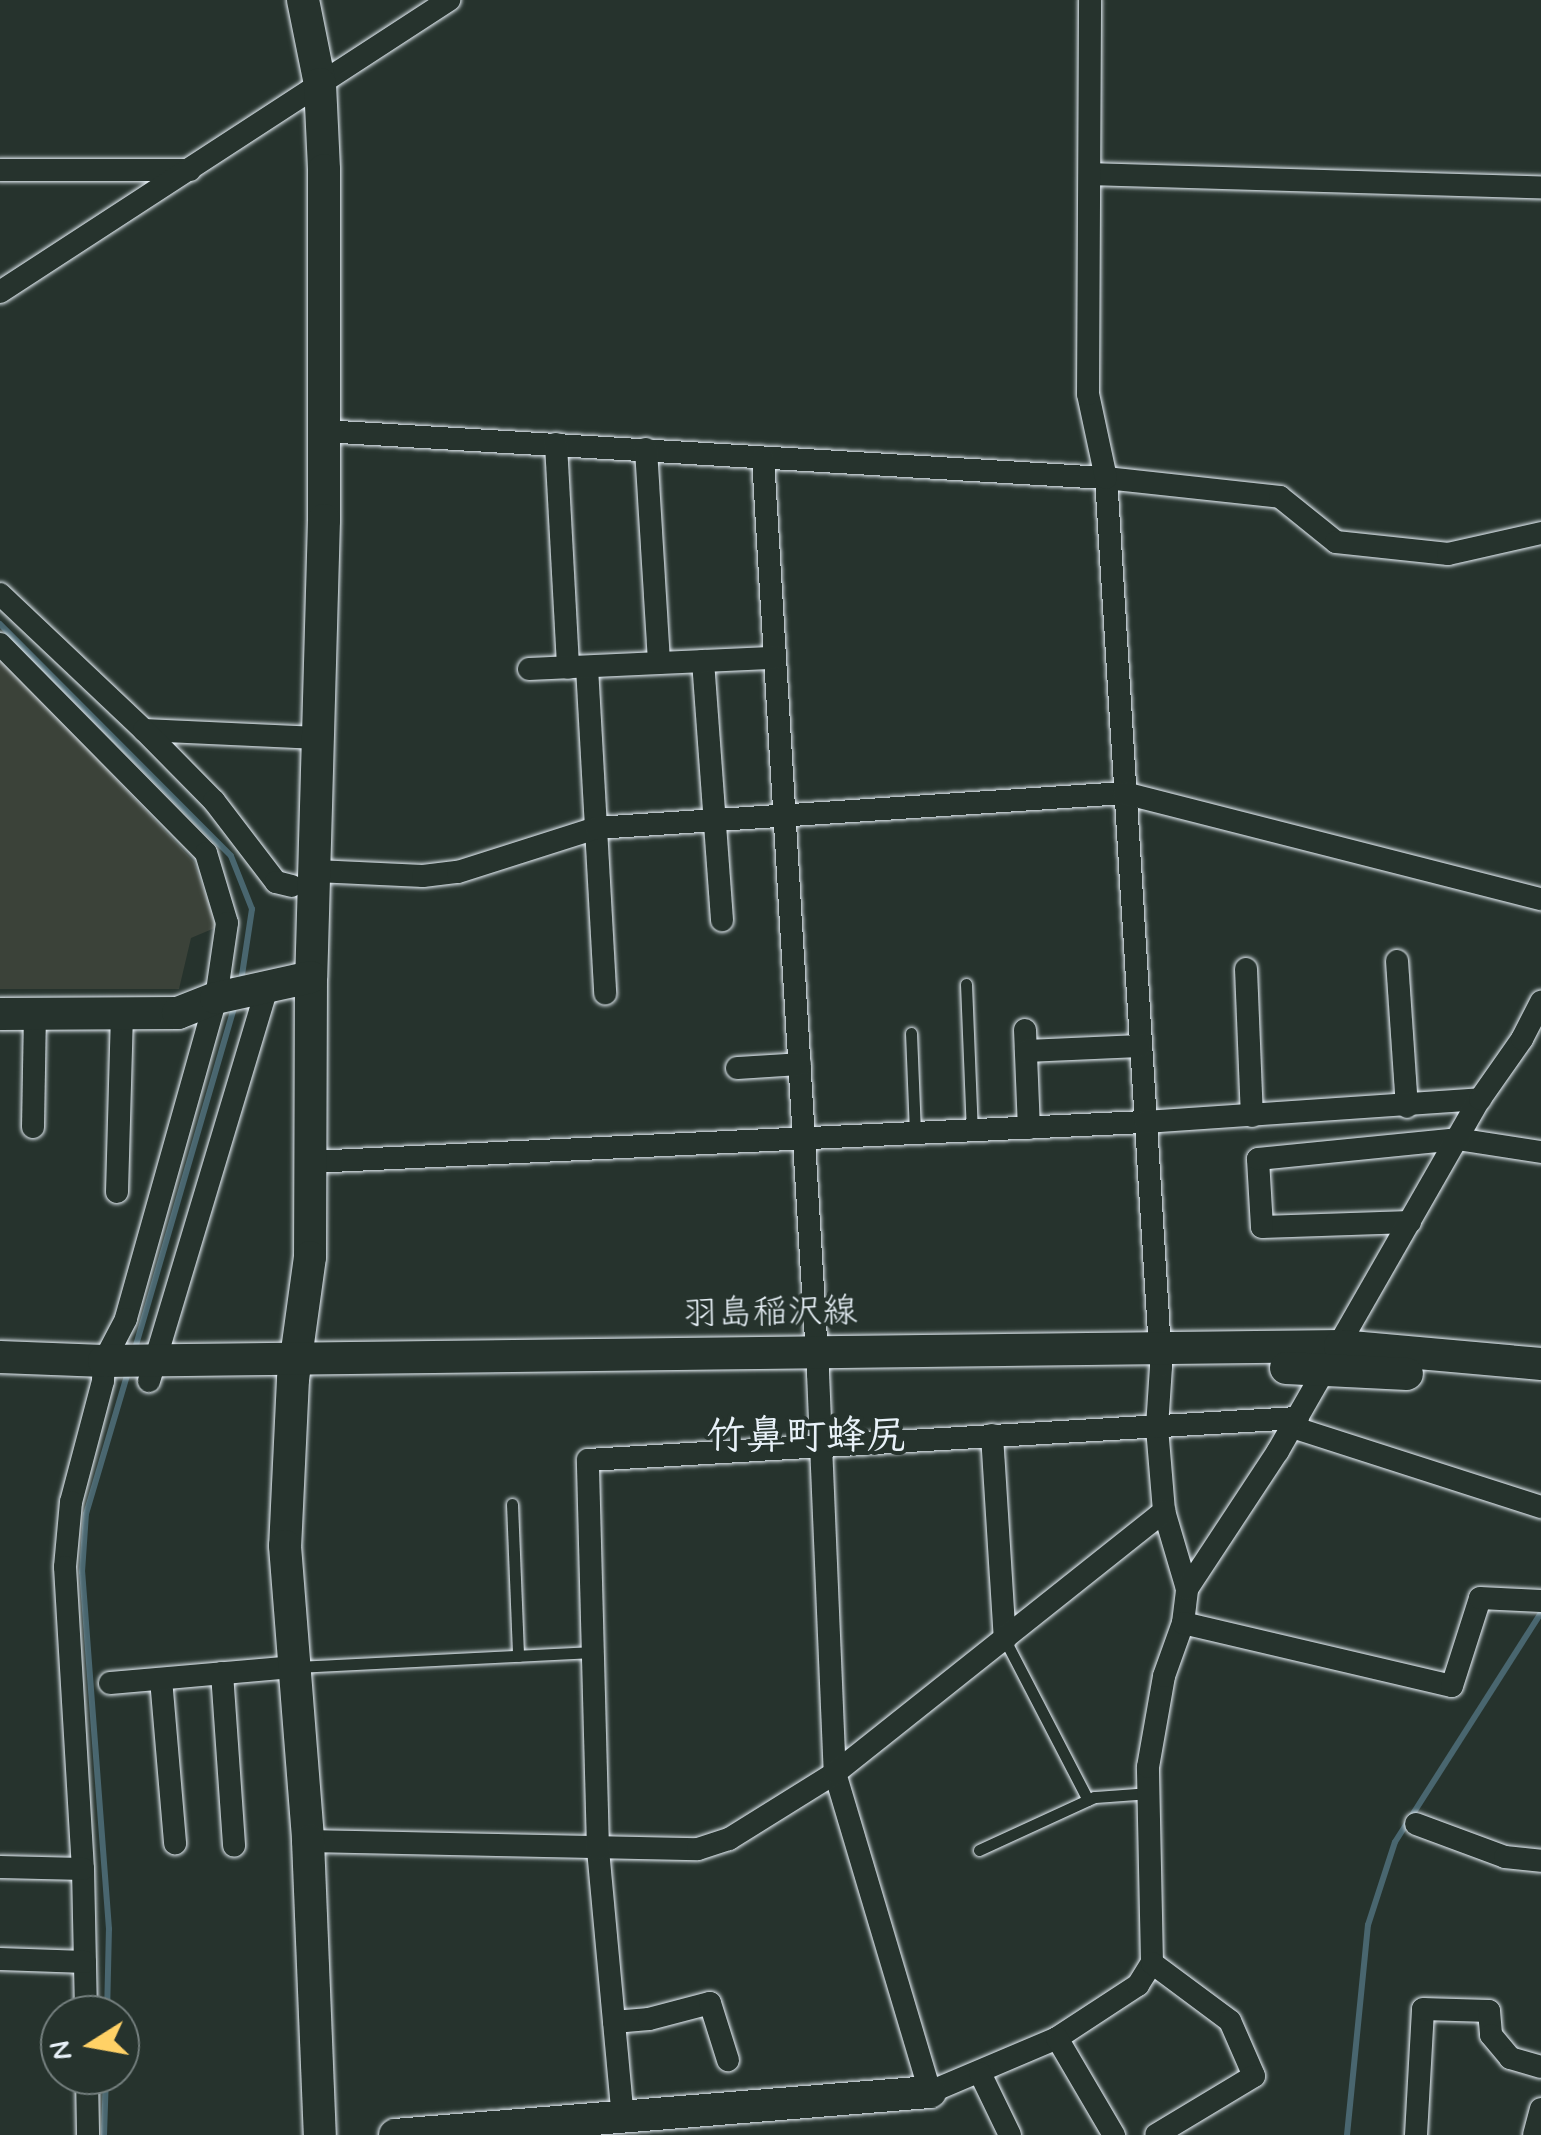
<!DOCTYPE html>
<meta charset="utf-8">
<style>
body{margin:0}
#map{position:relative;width:1541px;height:2135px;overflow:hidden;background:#26332d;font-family:Mynerve,"Klee One",sans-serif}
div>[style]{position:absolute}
.built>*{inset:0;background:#3b4239}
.stream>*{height:6px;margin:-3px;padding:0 3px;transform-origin:3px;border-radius:3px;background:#49666f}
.roads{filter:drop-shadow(0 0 2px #e8f1f8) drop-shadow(0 0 2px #e8f1f8)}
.lane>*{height:11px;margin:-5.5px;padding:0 5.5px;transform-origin:5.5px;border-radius:5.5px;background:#26332d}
.street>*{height:22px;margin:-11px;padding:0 11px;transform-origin:11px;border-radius:11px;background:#26332d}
.secondary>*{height:32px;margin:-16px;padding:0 16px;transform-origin:16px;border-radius:16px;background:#26332d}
span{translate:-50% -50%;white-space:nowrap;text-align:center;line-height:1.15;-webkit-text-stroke:8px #26332d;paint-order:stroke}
.street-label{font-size:35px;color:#e8f1f8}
.quarter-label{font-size:40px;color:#e8f1f8;font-weight:700}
.north{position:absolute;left:40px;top:1995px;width:100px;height:100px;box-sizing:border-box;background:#26332d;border:2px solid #747f7e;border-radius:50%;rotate:259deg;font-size:28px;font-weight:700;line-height:40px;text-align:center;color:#e8f1f8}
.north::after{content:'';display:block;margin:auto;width:35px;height:45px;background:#ffd166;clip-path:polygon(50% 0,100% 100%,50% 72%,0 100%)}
</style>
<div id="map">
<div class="built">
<i style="clip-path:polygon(0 655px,194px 862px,217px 927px,191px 938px,179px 989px,0 989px)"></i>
</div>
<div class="stream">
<i style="left:0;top:624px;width:327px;rotate:45.1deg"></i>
<i style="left:231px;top:856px;width:57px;rotate:68.4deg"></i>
<i style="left:252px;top:909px;width:74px;rotate:98.6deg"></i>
<i style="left:134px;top:1352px;width:362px;rotate:-73.8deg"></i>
<i style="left:107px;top:2015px;width:86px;rotate:-88.7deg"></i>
<i style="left:109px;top:1929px;width:358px;rotate:-94.3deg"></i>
<i style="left:82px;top:1572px;width:58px;rotate:-86.1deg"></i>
<i style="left:86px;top:1514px;width:151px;rotate:-73.5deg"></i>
<i style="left:104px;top:2135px;width:60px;rotate:-88.1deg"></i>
<i style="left:1347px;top:2135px;width:211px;rotate:-84.3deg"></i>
<i style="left:1368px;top:1925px;width:87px;rotate:-72deg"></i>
<i style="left:1395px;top:1842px;width:272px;rotate:-57.5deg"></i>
</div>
<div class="roads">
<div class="lane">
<i style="left:966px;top:984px;width:147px;rotate:87.7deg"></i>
<i style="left:911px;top:1033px;width:101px;rotate:87.7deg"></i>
<i style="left:512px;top:1504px;width:152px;rotate:87.7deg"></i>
<i style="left:1005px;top:1640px;width:180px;rotate:62.6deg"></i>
<i style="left:297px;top:1667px;width:296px;rotate:-2.9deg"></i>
<i style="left:979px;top:1850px;width:127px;rotate:-24.7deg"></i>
<i style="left:1094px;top:1797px;width:54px;rotate:-4.2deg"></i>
</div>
<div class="street">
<i style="left:0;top:170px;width:190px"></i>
<i style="left:1090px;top:174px;width:451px;rotate:1.7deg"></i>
<i style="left:0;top:292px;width:536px;rotate:-33.04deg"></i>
<i style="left:323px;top:431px;width:784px;rotate:3.44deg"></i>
<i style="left:1106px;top:478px;width:175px;rotate:6.2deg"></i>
<i style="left:1280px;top:497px;width:72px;rotate:38.8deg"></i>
<i style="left:1336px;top:542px;width:113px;rotate:6.1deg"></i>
<i style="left:1448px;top:554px;width:95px;rotate:-12.7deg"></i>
<i style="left:556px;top:444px;width:224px;rotate:86.9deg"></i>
<i style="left:646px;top:449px;width:214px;rotate:86.5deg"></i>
<i style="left:763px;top:458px;width:917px;rotate:86.56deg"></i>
<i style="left:818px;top:1373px;width:400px;rotate:87.6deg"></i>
<i style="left:835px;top:1773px;width:333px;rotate:73.4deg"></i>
<i style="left:930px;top:2092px;width:138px;rotate:-23deg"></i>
<i style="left:1057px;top:2038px;width:97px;rotate:-33.2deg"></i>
<i style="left:1138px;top:1985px;width:26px;rotate:-58deg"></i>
<i style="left:1152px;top:1963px;width:196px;rotate:-91.2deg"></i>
<i style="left:1148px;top:1767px;width:92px;rotate:-80deg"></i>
<i style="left:1164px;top:1676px;width:56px;rotate:-70.3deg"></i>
<i style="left:1183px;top:1623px;width:34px;rotate:-83deg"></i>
<i style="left:1187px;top:1589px;width:81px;rotate:-106.4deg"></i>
<i style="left:1164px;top:1511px;width:84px;rotate:-94.8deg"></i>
<i style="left:1157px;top:1427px;width:61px;rotate:-86.2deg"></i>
<i style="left:1161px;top:1366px;width:890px;rotate:-93.54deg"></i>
<i style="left:1106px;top:478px;width:86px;rotate:-102.1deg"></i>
<i style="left:1088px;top:394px;width:394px;rotate:-89.7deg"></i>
<i style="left:0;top:594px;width:198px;rotate:43.4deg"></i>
<i style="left:144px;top:730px;width:174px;rotate:2.6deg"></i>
<i style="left:0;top:644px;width:293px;rotate:45.4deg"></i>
<i style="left:206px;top:853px;width:73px;rotate:73.3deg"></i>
<i style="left:227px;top:923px;width:76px;rotate:98.3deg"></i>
<i style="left:216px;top:998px;width:333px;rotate:105.7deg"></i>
<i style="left:126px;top:1319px;width:47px;rotate:117.6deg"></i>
<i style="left:104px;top:1361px;width:20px;rotate:93deg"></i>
<i style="left:103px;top:1381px;width:125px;rotate:104.8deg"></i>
<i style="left:71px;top:1502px;width:65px;rotate:95.3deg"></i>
<i style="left:65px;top:1567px;width:303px;rotate:86.6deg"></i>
<i style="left:83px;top:1869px;width:146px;rotate:88.8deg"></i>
<i style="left:703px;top:661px;width:260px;rotate:85.8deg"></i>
<i style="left:587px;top:667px;width:327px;rotate:86.8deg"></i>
<i style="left:529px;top:669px;width:246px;rotate:-2.6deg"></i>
<i style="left:144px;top:730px;width:100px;rotate:45.4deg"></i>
<i style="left:214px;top:801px;width:102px;rotate:52.6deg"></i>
<i style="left:276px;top:882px;width:16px;rotate:14deg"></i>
<i style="left:316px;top:871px;width:107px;rotate:2.7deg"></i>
<i style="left:423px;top:876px;width:35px;rotate:-7deg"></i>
<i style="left:458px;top:872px;width:145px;rotate:-17.7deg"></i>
<i style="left:596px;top:828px;width:529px;rotate:-3.79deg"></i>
<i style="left:1124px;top:793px;width:430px;rotate:14.3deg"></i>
<i style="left:1397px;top:961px;width:146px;rotate:86.1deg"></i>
<i style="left:1246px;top:969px;width:147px;rotate:87.7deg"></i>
<i style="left:1025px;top:1030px;width:98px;rotate:87.7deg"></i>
<i style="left:1026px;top:1051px;width:114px;rotate:-2.5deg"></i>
<i style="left:737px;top:1068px;width:63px;rotate:-3.6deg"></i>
<i style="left:33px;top:1127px;width:112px;rotate:-89deg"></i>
<i style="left:311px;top:1162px;width:835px;rotate:-2.75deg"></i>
<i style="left:1145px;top:1122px;width:336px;rotate:-3.9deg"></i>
<i style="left:117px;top:1192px;width:177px;rotate:-88.4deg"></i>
<i style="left:1410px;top:1222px;width:148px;rotate:178.1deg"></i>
<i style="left:1262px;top:1227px;width:68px;rotate:-93.4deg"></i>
<i style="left:1258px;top:1159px;width:200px;rotate:-5.7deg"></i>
<i style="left:1457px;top:1139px;width:85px;rotate:8.8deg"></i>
<i style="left:149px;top:1381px;width:411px;rotate:-73.3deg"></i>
<i style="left:1292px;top:1427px;width:262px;rotate:17.8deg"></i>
<i style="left:992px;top:1435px;width:205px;rotate:86.4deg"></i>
<i style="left:1187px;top:1589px;width:165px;rotate:-56.6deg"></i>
<i style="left:1278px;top:1451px;width:406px;rotate:-60.2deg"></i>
<i style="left:1480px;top:1099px;width:73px;rotate:-55deg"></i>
<i style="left:1522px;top:1039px;width:42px;rotate:-62.8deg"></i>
<i style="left:1183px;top:1623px;width:276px;rotate:13.2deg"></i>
<i style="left:1452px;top:1686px;width:92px;rotate:-72.3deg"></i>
<i style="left:1480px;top:1598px;width:61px;rotate:2.8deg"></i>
<i style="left:222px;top:1673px;width:173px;rotate:86deg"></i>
<i style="left:161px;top:1679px;width:165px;rotate:85.1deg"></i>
<i style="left:110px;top:1683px;width:183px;rotate:-5deg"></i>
<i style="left:1416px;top:1824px;width:95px;rotate:20.3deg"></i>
<i style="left:1505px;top:1857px;width:36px;rotate:6deg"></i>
<i style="left:308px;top:1841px;width:390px;rotate:1.2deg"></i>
<i style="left:698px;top:1849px;width:33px;rotate:-18deg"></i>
<i style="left:729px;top:1839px;width:125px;rotate:-31.9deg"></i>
<i style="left:835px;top:1773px;width:421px;rotate:-38.5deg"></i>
<i style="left:0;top:1867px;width:83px;rotate:1.4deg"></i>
<i style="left:0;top:1959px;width:85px;rotate:2deg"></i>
<i style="left:1152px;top:1963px;width:97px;rotate:36.6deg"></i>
<i style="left:1230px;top:2021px;width:60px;rotate:66.4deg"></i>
<i style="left:1254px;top:2076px;width:114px;rotate:149deg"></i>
<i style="left:614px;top:2022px;width:35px;rotate:-5deg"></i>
<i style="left:649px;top:2019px;width:63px;rotate:-14.7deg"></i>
<i style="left:710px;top:2003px;width:60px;rotate:72.5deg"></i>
<i style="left:1057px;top:2038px;width:113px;rotate:59.6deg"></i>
<i style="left:980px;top:2073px;width:69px;rotate:64.2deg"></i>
<i style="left:87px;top:2075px;width:60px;rotate:89deg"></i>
<i style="left:623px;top:2119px;width:271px;rotate:-95.3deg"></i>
<i style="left:598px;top:1849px;width:389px;rotate:-91.5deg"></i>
<i style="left:588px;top:1460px;width:711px;rotate:-3.39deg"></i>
<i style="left:1416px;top:2135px;width:126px;rotate:-86.8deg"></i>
<i style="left:1423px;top:2009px;width:66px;rotate:1.7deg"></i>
<i style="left:1489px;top:2011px;width:24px;rotate:85deg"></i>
<i style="left:1491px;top:2035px;width:30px;rotate:50deg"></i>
<i style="left:1510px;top:2058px;width:32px;rotate:16deg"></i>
<i style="left:1534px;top:2135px;width:27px;rotate:-75deg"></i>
</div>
<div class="secondary">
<i style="left:303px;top:0;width:86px;rotate:78.6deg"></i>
<i style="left:320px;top:84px;width:86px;rotate:87.3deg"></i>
<i style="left:324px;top:170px;width:350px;rotate:90deg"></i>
<i style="left:324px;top:520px;width:457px;rotate:91.6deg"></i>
<i style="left:311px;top:977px;width:280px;rotate:90.2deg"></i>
<i style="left:310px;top:1257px;width:123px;rotate:97.9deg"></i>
<i style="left:293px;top:1379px;width:167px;rotate:92.7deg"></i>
<i style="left:285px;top:1546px;width:296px;rotate:85.5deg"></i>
<i style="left:308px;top:1841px;width:294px;rotate:87.7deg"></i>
<i style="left:0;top:1014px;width:178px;rotate:-0.3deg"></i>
<i style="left:178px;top:1013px;width:41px;rotate:-21.5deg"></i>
<i style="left:216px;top:998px;width:97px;rotate:-12.5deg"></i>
<i style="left:0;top:1357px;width:104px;rotate:2.2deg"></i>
<i style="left:104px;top:1361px;width:1236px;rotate:-0.7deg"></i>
<i style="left:1340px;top:1346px;width:202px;rotate:5.1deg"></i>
<i style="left:1286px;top:1368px;width:121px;rotate:2.8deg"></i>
<i style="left:395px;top:2135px;width:537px;rotate:-4.6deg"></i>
</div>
</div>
<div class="street-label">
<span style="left:770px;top:1313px;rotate:-1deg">羽島稲沢線</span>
</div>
<div class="quarter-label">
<span style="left:806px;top:1437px">竹鼻町蜂尻</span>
</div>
<div class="north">N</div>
</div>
